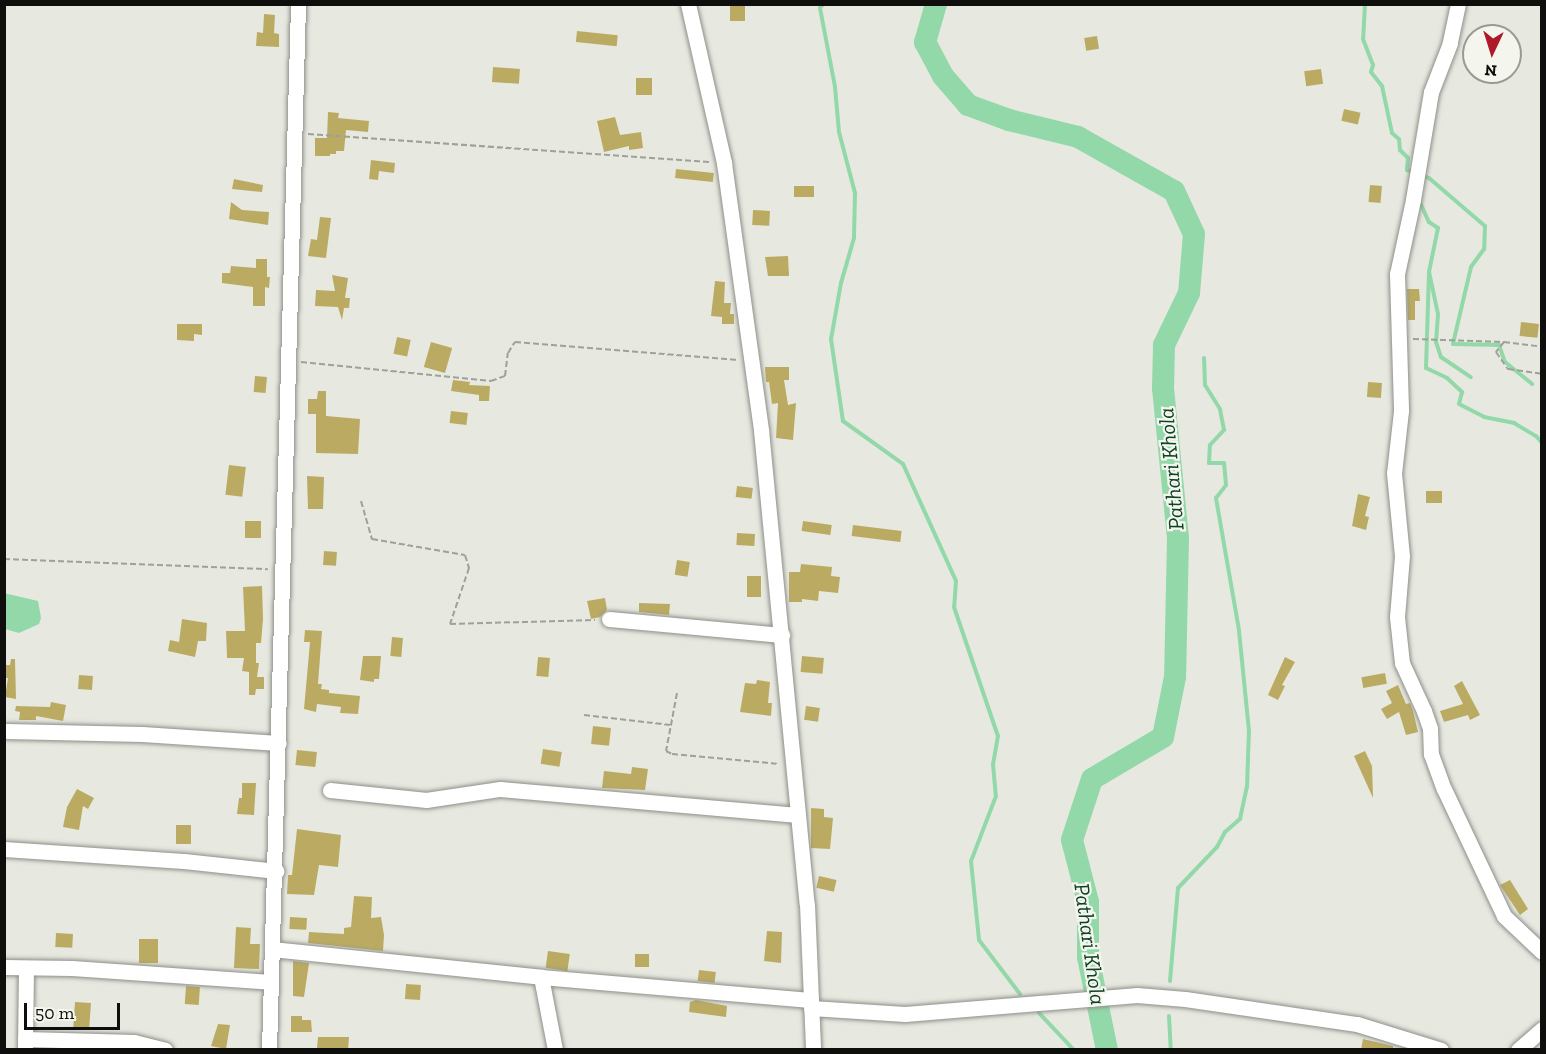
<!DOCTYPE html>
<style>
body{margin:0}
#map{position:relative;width:1546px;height:1054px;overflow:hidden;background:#e7e9e1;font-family:"Zilla Slab",serif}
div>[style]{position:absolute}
.water>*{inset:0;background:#93d8a8}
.stream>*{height:4px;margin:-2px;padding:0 2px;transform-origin:2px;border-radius:2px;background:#93d8a8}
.river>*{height:22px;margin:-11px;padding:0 11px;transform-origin:11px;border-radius:11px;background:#93d8a8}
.building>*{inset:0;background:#bbab62;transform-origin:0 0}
.path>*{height:2px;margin-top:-1px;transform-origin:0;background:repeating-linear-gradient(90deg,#9ea099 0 6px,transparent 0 9px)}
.roads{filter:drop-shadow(0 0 2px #8d8f88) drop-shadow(0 0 2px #8d8f88)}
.minor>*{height:15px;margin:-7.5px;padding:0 7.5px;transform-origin:7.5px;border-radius:7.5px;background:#fff}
span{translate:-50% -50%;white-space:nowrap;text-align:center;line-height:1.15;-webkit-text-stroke:4.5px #f4f6ee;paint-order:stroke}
.water-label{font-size:22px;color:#0d4224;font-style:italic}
.frame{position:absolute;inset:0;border:6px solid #0e0f0c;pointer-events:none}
.north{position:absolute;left:1462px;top:24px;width:60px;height:60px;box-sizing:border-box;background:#f4f6ee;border:2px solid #989a94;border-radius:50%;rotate:184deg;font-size:16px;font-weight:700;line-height:24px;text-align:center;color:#0e0f0c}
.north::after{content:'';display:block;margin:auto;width:21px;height:27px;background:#ae1a2a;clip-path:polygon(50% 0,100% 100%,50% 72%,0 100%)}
.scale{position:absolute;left:24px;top:1003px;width:96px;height:27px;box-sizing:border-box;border:3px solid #0e0f0c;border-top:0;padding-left:8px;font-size:18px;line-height:21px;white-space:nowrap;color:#0e0f0c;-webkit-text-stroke:4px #f4f6ee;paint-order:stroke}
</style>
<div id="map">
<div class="water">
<i style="clip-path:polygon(4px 593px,38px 601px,41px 618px,39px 624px,19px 633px,5px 629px)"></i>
</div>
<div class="stream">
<i style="left:823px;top:4px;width:5px;rotate:127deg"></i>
<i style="left:820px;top:8px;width:80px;rotate:79.2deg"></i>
<i style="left:835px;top:87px;width:45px;rotate:84.9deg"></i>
<i style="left:839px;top:132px;width:63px;rotate:75.3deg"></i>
<i style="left:855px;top:193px;width:45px;rotate:91.3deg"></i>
<i style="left:854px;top:238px;width:47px;rotate:106.1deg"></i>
<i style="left:841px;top:283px;width:57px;rotate:100.1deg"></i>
<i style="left:831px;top:339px;width:83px;rotate:81.7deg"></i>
<i style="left:843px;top:421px;width:74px;rotate:35.6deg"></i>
<i style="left:903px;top:464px;width:128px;rotate:65.6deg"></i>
<i style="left:956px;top:581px;width:26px;rotate:94deg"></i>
<i style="left:954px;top:607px;width:136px;rotate:71.2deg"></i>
<i style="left:998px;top:736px;width:28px;rotate:100deg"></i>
<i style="left:993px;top:764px;width:32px;rotate:85deg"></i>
<i style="left:996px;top:796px;width:70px;rotate:111deg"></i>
<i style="left:971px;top:861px;width:79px;rotate:84.2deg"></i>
<i style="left:979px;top:940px;width:68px;rotate:52.8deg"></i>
<i style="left:1365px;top:4px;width:35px;rotate:93deg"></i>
<i style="left:1363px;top:39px;width:28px;rotate:69deg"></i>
<i style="left:1373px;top:65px;width:7px;rotate:106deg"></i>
<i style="left:1371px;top:72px;width:18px;rotate:52deg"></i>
<i style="left:1382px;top:86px;width:48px;rotate:78deg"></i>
<i style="left:1392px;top:133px;width:9px;rotate:41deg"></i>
<i style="left:1399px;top:139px;width:11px;rotate:85deg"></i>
<i style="left:1400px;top:150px;width:11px;rotate:45deg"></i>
<i style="left:1408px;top:158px;width:12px;rotate:95deg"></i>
<i style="left:1407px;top:170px;width:6px;rotate:18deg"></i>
<i style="left:925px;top:42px;width:38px;rotate:-84deg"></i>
<i style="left:1420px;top:175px;width:9px;rotate:18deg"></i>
<i style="left:1429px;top:178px;width:74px;rotate:40.6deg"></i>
<i style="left:1485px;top:226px;width:23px;rotate:92deg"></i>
<i style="left:1484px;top:249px;width:22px;rotate:126deg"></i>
<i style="left:1471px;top:267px;width:79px;rotate:103.2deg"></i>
<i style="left:1453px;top:344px;width:46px;rotate:1.2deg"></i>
<i style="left:1499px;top:345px;width:18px;rotate:71deg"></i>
<i style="left:1505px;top:362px;width:35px;rotate:39deg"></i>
<i style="left:1419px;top:200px;width:24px;rotate:66deg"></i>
<i style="left:1429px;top:222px;width:11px;rotate:34deg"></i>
<i style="left:1438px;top:228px;width:45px;rotate:101.6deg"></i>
<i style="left:1429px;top:272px;width:43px;rotate:77.9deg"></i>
<i style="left:1438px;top:314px;width:28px;rotate:94deg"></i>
<i style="left:1436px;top:342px;width:16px;rotate:72deg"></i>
<i style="left:1441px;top:357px;width:36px;rotate:34deg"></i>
<i style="left:1429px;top:272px;width:96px;rotate:91.8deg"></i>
<i style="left:1426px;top:368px;width:23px;rotate:25deg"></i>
<i style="left:1447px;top:378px;width:21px;rotate:43deg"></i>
<i style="left:1462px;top:392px;width:12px;rotate:104deg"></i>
<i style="left:1459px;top:404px;width:28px;rotate:27deg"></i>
<i style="left:1484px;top:417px;width:31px;rotate:11deg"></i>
<i style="left:1514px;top:423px;width:26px;rotate:31deg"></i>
<i style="left:1536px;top:436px;width:9px;rotate:49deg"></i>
<i style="left:1542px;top:478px;width:6px;rotate:90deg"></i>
<i style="left:1170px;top:981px;width:93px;rotate:-85.1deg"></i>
<i style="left:1178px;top:888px;width:57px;rotate:-46.4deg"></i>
<i style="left:1217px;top:847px;width:17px;rotate:-62deg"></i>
<i style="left:1225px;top:832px;width:20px;rotate:-41deg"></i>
<i style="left:1240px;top:819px;width:33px;rotate:-78deg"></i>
<i style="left:1247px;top:787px;width:56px;rotate:-88deg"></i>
<i style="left:1249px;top:731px;width:101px;rotate:-95.7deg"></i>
<i style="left:1239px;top:630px;width:134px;rotate:-99.9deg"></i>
<i style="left:1216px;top:498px;width:16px;rotate:-52deg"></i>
<i style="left:1226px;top:485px;width:22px;rotate:-95deg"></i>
<i style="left:1224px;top:463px;width:15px;rotate:180deg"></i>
<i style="left:1209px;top:463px;width:18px;rotate:-87deg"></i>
<i style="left:1210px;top:445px;width:21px;rotate:-47deg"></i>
<i style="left:1224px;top:430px;width:21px;rotate:-101deg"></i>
<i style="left:1220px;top:409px;width:28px;rotate:-122deg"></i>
<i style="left:1205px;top:385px;width:27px;rotate:-92deg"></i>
<i style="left:1039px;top:1013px;width:51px;rotate:46.6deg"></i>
<i style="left:1169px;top:1016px;width:34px;rotate:87deg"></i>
</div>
<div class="river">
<i style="left:936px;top:4px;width:40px;rotate:106deg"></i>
<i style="left:925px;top:42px;width:38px;rotate:62deg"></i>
<i style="left:943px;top:76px;width:38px;rotate:49deg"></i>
<i style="left:968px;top:105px;width:44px;rotate:20.1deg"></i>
<i style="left:1009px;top:120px;width:71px;rotate:13.8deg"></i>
<i style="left:1078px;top:137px;width:110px;rotate:29.4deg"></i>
<i style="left:1174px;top:191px;width:47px;rotate:65.1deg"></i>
<i style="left:1194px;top:234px;width:59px;rotate:94.8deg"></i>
<i style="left:1189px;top:293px;width:58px;rotate:115.7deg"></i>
<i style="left:1164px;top:345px;width:43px;rotate:91.3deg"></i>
<i style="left:1163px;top:388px;width:151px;rotate:84.3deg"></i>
<i style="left:1178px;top:538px;width:139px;rotate:91.2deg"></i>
<i style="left:1175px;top:677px;width:61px;rotate:101.3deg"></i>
<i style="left:1163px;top:737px;width:82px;rotate:149.4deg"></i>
<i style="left:1092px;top:779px;width:64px;rotate:108.2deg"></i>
<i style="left:1072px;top:840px;width:64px;rotate:75.5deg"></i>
<i style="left:1088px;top:902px;width:55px;rotate:90deg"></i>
<i style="left:1088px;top:957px;width:95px;rotate:78.5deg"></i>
</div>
<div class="building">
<i style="left:730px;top:4px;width:15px;height:17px"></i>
<i style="clip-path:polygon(264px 14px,275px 15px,274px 33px,279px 34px,279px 47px,256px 46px,257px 32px,263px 33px)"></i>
<i style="left:577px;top:31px;width:41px;height:11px;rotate:6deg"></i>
<i style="left:1097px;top:36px;width:13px;height:13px;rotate:81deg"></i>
<i style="left:493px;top:67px;width:27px;height:15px;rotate:4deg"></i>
<i style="left:1321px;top:69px;width:15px;height:17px;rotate:82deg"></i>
<i style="left:636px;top:78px;width:16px;height:17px"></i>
<i style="left:1344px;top:109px;width:17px;height:12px;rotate:13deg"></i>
<i style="clip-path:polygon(328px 112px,339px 113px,338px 118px,369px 121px,368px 132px,346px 130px,344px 151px,336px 151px,336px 154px,330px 154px,330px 156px,315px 156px,315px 138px,327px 138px)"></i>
<i style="clip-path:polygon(615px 117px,620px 135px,641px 132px,643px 148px,629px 150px,629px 146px,604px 152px,597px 121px)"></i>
<i style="clip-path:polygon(371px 160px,395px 163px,394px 173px,379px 171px,378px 180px,369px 179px)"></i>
<i style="left:676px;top:169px;width:38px;height:9px;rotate:6deg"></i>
<i style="clip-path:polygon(234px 179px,263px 185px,262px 192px,232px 189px)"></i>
<i style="left:1370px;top:185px;width:12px;height:17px;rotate:5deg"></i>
<i style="left:794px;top:186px;width:20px;height:11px"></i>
<i style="clip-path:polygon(231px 202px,242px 210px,269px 212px,268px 225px,229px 219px)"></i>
<i style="left:753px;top:210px;width:17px;height:15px;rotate:3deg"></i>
<i style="clip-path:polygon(320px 217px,331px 218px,326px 258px,308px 256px,311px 239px,317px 240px)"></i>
<i style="clip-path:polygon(788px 256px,789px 276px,768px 276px,765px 257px)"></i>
<i style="clip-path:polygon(256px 259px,267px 259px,267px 277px,270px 277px,269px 288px,265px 287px,265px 306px,253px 306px,253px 287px,222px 283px,222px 273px,230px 273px,231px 266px,256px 268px)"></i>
<i style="clip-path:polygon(332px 275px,348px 278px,345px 298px,350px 298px,349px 308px,344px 308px,342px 320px,338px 307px,315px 306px,316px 290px,335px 291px)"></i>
<i style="clip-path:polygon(715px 281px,725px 282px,724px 303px,731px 303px,730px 314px,734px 314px,734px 324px,722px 324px,722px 317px,711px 316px)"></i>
<i style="clip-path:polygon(1407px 289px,1419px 289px,1420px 301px,1415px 301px,1415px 320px,1408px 320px)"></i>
<i style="left:1521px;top:322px;width:18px;height:14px;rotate:6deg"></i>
<i style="clip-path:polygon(177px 324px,202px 324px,202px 335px,194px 334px,194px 341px,177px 340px)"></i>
<i style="left:397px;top:337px;width:14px;height:17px;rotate:12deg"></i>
<i style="left:431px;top:342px;width:22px;height:26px;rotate:16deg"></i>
<i style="clip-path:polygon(765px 367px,789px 367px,789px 380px,784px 380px,788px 405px,796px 403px,793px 440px,776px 438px,778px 403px,772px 404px,769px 382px,766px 382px)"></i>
<i style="left:255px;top:376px;width:12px;height:16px;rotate:5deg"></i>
<i style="clip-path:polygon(453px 380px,470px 382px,469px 385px,490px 386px,489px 401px,479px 401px,479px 395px,451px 391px)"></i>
<i style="left:1368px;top:382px;width:14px;height:15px;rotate:4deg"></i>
<i style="clip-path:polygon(318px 391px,326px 391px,326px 416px,360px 419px,358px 454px,316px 453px,316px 414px,308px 414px,308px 399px,317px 399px)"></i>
<i style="left:451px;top:411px;width:17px;height:12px;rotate:7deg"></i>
<i style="left:229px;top:465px;width:17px;height:30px;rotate:7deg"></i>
<i style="clip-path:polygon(307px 476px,324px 477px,323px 509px,308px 509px)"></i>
<i style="left:737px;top:486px;width:16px;height:11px;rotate:7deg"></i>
<i style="left:1426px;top:491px;width:16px;height:12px"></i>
<i style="clip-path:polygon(1358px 494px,1370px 497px,1365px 516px,1369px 517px,1366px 530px,1352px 526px)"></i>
<i style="left:245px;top:521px;width:16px;height:17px"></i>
<i style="left:803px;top:521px;width:29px;height:10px;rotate:8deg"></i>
<i style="left:853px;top:525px;width:49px;height:11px;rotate:7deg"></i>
<i style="left:737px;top:533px;width:18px;height:12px;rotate:3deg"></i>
<i style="left:324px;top:551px;width:13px;height:14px;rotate:4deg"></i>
<i style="left:677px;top:560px;width:13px;height:15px;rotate:9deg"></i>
<i style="clip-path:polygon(801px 564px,832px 567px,831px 576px,840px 577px,838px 593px,819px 591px,818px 601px,802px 599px,802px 602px,789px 602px,789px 572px,800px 572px)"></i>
<i style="left:747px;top:576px;width:14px;height:21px"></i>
<i style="clip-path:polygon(262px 586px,263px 619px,261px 643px,256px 643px,256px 663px,259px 663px,257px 677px,264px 677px,264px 689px,256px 689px,255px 695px,249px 695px,249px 672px,242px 671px,244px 658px,227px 658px,226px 631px,245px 631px,243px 587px)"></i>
<i style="clip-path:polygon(605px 598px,607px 610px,600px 617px,591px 619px,587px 601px)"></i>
<i style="clip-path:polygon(639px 603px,670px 604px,669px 615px,639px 612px)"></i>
<i style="clip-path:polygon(182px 619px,207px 623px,206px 641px,198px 641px,195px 657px,168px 651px,170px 640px,179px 642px)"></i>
<i style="clip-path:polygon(305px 630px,322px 631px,318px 684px,322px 684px,321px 689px,329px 690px,329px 693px,360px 696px,358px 714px,340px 713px,341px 707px,317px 704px,316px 712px,304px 709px,310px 642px,304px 642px)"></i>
<i style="left:392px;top:637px;width:11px;height:19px;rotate:5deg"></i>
<i style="clip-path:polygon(363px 656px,381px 656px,379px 679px,374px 679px,374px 682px,360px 680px)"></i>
<i style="left:802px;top:656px;width:22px;height:16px;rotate:5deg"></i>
<i style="left:538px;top:657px;width:12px;height:19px;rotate:5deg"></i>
<i style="clip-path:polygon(1285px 657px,1295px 662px,1282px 685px,1285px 686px,1278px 700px,1268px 695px)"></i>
<i style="clip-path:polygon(11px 659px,15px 659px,16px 699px,5px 697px,8px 678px,4px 678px,4px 665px,10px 665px)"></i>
<i style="left:1385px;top:673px;width:11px;height:24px;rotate:80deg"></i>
<i style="left:79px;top:675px;width:14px;height:14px;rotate:4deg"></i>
<i style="clip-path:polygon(757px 680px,770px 682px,768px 703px,772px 703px,771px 716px,740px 712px,745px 683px,756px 684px)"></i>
<i style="clip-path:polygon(1462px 681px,1480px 715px,1470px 720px,1468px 715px,1444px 722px,1440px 711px,1463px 704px,1454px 686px)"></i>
<i style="clip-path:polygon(1398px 685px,1406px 704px,1410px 703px,1413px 711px,1418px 732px,1406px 735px,1399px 712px,1387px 719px,1381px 709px,1392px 703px,1386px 691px)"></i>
<i style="clip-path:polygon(51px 702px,66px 705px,63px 721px,36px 716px,36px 720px,19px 720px,20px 712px,15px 711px,16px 706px,50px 707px)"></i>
<i style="left:806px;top:706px;width:14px;height:14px;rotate:8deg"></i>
<i style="left:593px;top:726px;width:18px;height:18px;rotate:6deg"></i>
<i style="left:543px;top:749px;width:19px;height:15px;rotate:9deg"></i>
<i style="left:297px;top:750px;width:20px;height:15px;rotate:6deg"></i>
<i style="clip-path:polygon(1365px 751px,1372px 766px,1373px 798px,1354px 756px)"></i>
<i style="clip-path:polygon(632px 767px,648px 769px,645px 790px,602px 788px,604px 771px,631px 774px)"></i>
<i style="clip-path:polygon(242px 783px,256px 783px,254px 815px,237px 814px,239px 798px,242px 798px)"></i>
<i style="clip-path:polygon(77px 789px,94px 798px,88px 809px,83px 806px,79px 830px,63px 827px,67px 807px)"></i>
<i style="clip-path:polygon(811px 808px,824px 809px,824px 817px,833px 818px,830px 849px,811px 848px)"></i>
<i style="left:176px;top:825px;width:15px;height:19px"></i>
<i style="clip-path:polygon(297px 829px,341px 835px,338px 867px,319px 865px,314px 895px,287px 894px,288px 875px,292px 875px)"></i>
<i style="left:819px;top:876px;width:18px;height:12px;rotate:13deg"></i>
<i style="clip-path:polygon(1510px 880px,1528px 909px,1520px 915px,1500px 885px)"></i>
<i style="clip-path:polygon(354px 896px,372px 897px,371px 918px,381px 917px,384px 935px,383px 951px,308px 943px,309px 932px,344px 934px,344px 928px,351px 927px)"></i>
<i style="left:290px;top:917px;width:17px;height:12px;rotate:3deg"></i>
<i style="clip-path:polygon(236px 927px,251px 928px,250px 944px,260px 944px,259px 969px,234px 968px)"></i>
<i style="clip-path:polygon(767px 931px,782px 932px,781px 963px,764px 961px)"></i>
<i style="left:56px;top:933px;width:17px;height:14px;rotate:3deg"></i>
<i style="left:139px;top:939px;width:19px;height:24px"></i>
<i style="left:548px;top:951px;width:22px;height:17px;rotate:8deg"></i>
<i style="left:649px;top:954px;width:13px;height:14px;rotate:90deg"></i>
<i style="clip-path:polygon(293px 961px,309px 963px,304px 997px,293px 996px)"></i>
<i style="left:699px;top:970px;width:17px;height:11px;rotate:7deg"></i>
<i style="left:406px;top:984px;width:15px;height:15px;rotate:4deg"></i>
<i style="left:186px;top:986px;width:14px;height:18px;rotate:4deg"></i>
<i style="clip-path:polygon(696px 1000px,727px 1006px,726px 1017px,689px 1012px,690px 1002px)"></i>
<i style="left:75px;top:1002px;width:16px;height:25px;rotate:4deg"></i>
<i style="clip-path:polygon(291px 1016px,302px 1016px,302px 1020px,311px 1020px,312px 1032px,291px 1032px)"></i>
<i style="clip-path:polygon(218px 1024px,230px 1025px,226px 1049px,211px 1046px)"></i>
<i style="clip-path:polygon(318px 1037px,349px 1037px,348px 1050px,317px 1048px)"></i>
<i style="clip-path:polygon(1363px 1039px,1393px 1046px,1393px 1050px,1361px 1050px)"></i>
</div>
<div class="path">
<i style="left:308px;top:134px;width:402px;rotate:4deg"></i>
<i style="left:1413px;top:339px;width:91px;rotate:1.9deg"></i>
<i style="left:1504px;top:342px;width:38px;rotate:7deg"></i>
<i style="left:1504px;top:342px;width:13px;rotate:129deg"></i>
<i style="left:1496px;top:352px;width:21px;rotate:55deg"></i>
<i style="left:1508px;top:369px;width:34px;rotate:8deg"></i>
<i style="left:301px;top:362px;width:191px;rotate:5.7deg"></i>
<i style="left:491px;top:381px;width:15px;rotate:-20deg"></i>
<i style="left:505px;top:376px;width:23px;rotate:-83deg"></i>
<i style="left:508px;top:353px;width:13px;rotate:-58deg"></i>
<i style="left:515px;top:342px;width:224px;rotate:4.6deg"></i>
<i style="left:361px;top:501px;width:40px;rotate:74deg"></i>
<i style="left:372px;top:539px;width:94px;rotate:9.8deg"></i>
<i style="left:465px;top:555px;width:14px;rotate:73deg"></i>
<i style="left:469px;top:568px;width:59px;rotate:108.7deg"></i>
<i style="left:450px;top:624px;width:145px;rotate:-1.6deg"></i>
<i style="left:4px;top:559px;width:264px;rotate:2.2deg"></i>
<i style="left:677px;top:693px;width:59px;rotate:100.7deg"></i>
<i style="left:666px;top:751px;width:7px;rotate:27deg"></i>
<i style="left:672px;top:754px;width:107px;rotate:5.3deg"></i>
<i style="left:584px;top:715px;width:87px;rotate:6.6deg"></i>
</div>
<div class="roads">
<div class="minor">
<i style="left:688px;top:4px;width:163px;rotate:77.2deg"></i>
<i style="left:724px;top:163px;width:270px;rotate:82.1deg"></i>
<i style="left:761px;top:430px;width:476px;rotate:84.5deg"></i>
<i style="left:807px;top:904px;width:146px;rotate:87.6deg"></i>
<i style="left:1458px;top:4px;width:40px;rotate:102deg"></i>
<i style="left:1450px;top:43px;width:53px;rotate:111.2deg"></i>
<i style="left:1431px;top:92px;width:109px;rotate:99.5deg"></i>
<i style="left:1413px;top:200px;width:76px;rotate:102.2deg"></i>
<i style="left:1397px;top:274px;width:137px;rotate:88.3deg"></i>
<i style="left:1401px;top:411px;width:62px;rotate:96.4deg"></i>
<i style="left:1394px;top:473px;width:83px;rotate:84.5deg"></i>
<i style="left:1402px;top:556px;width:61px;rotate:94.7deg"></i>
<i style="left:1397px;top:617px;width:46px;rotate:83.8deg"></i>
<i style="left:1402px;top:663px;width:53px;rotate:65.4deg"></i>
<i style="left:1424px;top:711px;width:18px;rotate:71deg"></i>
<i style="left:1430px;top:728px;width:26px;rotate:88deg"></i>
<i style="left:1431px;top:754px;width:37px;rotate:70deg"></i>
<i style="left:1444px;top:789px;width:140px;rotate:64.7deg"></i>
<i style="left:1504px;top:916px;width:52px;rotate:43.5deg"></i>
<i style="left:609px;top:619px;width:174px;rotate:5.3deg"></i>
<i style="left:7px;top:731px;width:135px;rotate:1.3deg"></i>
<i style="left:142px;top:734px;width:137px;rotate:3.8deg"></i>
<i style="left:330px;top:790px;width:97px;rotate:5.9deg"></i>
<i style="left:426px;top:800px;width:75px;rotate:-8.5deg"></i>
<i style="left:500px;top:789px;width:299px;rotate:5deg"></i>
<i style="left:4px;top:849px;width:180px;rotate:3.8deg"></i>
<i style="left:184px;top:861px;width:93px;rotate:6.2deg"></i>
<i style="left:272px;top:949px;width:270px;rotate:5.9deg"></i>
<i style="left:541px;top:977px;width:270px;rotate:4.9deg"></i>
<i style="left:4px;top:967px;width:68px;rotate:0.8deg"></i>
<i style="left:72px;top:968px;width:199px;rotate:4deg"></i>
<i style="left:541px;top:977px;width:74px;rotate:79.1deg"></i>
<i style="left:811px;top:1008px;width:94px;rotate:3.7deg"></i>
<i style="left:905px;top:1014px;width:233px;rotate:-4.7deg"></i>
<i style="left:1137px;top:995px;width:48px;rotate:4.8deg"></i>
<i style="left:1185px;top:999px;width:174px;rotate:8.3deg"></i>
<i style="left:1357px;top:1024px;width:88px;rotate:17.2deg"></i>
<i style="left:25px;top:1039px;width:109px;rotate:1.6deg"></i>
<i style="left:134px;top:1042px;width:32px;rotate:14deg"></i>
<i style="left:25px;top:1050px;width:82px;rotate:-89.3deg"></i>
<i style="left:269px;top:1050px;width:1046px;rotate:-88.41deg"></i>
<i style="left:1518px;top:1050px;width:32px;rotate:-41deg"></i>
</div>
</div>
<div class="water-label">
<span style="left:1171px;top:469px;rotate:-95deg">Pathari Khola</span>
<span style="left:1090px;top:944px;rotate:82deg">Pathari Khola</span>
</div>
<div class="frame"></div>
<div class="north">N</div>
<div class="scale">50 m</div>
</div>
